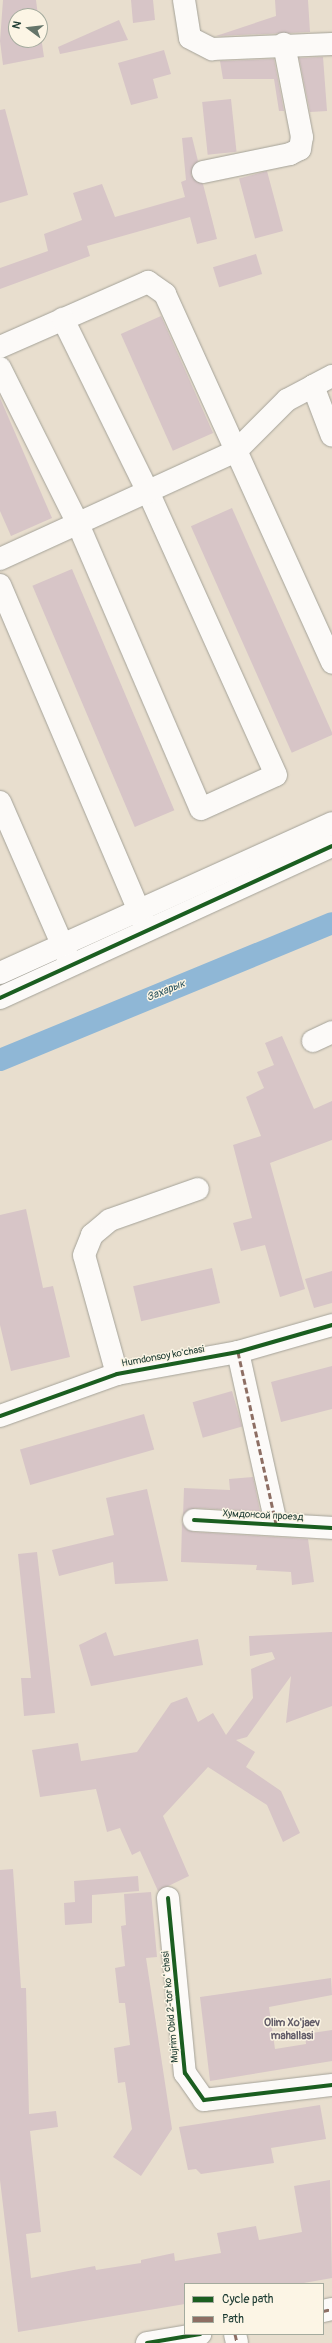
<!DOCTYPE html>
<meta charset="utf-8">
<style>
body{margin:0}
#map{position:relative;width:332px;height:2343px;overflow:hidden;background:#e8dece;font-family:Pangolin,sans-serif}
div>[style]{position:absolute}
.canal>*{height:22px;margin:-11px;padding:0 11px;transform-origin:11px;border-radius:11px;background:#8fb7d6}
.building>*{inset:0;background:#d7c5c7;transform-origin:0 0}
.roads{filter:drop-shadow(0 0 1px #a4a298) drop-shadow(0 0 1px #a4a298)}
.minor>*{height:22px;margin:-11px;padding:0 11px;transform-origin:11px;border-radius:11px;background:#fcfaf8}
.quiet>*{height:3px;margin-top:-1.5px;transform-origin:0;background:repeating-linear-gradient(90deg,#8d6e63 0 6px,transparent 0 9px)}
.cycleway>*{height:4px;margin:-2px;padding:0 2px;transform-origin:2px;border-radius:2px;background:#1b5e20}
span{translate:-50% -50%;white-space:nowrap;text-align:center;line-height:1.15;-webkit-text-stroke:3px #fcf5e5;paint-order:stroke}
.street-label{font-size:10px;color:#1f3d34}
.water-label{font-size:11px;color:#355c66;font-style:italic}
.neighbourhood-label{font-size:11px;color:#635d69;font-weight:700}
.legend{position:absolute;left:184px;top:2283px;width:140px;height:52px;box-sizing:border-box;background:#fcf5e5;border:1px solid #a4ab9e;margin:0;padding:5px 7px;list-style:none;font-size:12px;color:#1f3d34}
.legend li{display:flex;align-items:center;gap:8px;height:20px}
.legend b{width:20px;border:1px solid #a4ab9e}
.north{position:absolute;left:8px;top:8px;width:40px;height:40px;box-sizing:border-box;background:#fcf5e5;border:1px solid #a4ab9e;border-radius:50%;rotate:285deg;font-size:11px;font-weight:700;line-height:16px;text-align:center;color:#1f3d34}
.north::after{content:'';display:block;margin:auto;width:14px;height:18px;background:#65756a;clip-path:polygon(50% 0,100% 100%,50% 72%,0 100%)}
</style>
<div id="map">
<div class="canal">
<i style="left:0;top:1060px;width:359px;rotate:-22.4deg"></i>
</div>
<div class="building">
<i style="clip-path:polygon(3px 0,36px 0,38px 16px,16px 16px,16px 40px,40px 40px,40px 30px,44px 57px,3px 65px,0 41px)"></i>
<i style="clip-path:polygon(131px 0,153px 0,155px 20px,133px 23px)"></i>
<i style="clip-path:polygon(275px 0,308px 0,310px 32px,216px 36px,276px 16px)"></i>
<i style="clip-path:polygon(119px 20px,128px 40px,60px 54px,58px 47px)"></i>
<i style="clip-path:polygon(164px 50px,171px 74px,153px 79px,158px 98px,131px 105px,118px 63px)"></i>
<i style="clip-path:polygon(323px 57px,327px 111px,310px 112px,299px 58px)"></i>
<i style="clip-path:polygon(274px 59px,284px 111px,279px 111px,274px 79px,223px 79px,220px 61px)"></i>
<i style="left:231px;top:99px;width:53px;height:29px;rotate:84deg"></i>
<i style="clip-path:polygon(5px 109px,28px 195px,0 203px,0 110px)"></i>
<i style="clip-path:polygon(192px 137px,198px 161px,191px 175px,203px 184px,217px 239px,197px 244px,190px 217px,87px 246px,90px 256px,0 289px,0 268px,48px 251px,44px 234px,82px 220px,73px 193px,102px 184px,115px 217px,185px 197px,181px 182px,186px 180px,182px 138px)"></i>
<i style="left:267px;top:171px;width:62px;height:29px;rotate:75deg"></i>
<i style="left:256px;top:254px;width:21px;height:45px;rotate:73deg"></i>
<i style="left:161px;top:316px;width:128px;height:44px;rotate:66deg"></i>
<i style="clip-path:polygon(0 398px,52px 518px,11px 536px,0 511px)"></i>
<i style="left:232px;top:508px;width:248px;height:45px;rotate:66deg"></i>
<i style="left:72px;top:569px;width:262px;height:43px;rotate:67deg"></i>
<i style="clip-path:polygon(282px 1036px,314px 1109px,332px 1101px,332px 1140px,270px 1163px,305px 1289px,280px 1297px,265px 1245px,241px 1251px,233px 1223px,252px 1218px,233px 1145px,261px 1136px,246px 1097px,264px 1088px,257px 1072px,274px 1065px,265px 1043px)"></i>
<i style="clip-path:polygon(26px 1209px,43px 1288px,53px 1286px,70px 1357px,11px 1371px,0 1325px,0 1215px)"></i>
<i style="left:212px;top:1268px;width:36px;height:81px;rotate:77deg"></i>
<i style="clip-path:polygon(332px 1271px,332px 1303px,314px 1308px,305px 1279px)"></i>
<i style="clip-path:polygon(332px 1366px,332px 1409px,281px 1422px,271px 1382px)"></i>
<i style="left:232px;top:1391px;width:37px;height:41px;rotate:74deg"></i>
<i style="left:144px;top:1414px;width:37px;height:129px;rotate:74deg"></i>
<i style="clip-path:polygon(253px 1477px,260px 1511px,195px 1508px,183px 1516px,184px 1488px,230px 1490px,229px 1479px)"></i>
<i style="clip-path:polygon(147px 1489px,168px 1581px,115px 1584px,113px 1562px,59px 1576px,52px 1550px,114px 1535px,106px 1498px)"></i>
<i style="clip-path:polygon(182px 1523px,193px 1532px,308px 1539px,314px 1582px,292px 1585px,291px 1572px,256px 1570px,257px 1565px,181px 1562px)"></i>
<i style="clip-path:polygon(37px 1552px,55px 1713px,24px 1716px,21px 1678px,31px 1678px,18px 1554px)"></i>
<i style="clip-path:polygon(106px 1632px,114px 1656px,198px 1639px,203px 1665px,91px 1686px,79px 1645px)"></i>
<i style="clip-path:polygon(332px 1632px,332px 1706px,286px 1723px,291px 1676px,247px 1737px,236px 1740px,255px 1752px,246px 1767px,281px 1791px,300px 1833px,283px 1842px,267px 1805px,208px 1767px,163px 1816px,189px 1876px,158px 1891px,140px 1851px,132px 1855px,120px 1828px,107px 1832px,96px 1789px,40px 1797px,32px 1750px,78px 1743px,81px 1761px,137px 1752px,171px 1703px,187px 1697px,198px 1722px,213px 1713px,226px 1735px,253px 1698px,251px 1669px,275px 1659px,272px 1652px,250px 1656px,249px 1636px)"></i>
<i style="clip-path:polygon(13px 1869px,21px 1988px,26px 1988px,29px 2114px,56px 2111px,58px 2127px,30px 2131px,41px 2232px,26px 2234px,31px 2278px,95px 2266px,96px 2270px,141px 2263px,141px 2260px,174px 2253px,175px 2261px,221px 2253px,217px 2233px,256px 2226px,259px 2240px,302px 2232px,294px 2186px,330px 2180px,332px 2278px,298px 2284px,185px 2284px,185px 2304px,18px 2332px,0 2180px,0 1870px)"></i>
<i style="clip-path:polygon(138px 1876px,139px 1891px,92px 1895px,92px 1923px,65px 1925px,64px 1903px,75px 1902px,74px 1881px)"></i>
<i style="clip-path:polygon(151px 1892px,157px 1957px,146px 1958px,172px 2129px,141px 2176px,113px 2157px,132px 2129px,125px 2082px,118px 2083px,114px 2048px,130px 2045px,125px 2003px,119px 2003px,115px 1968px,125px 1966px,121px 1926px,126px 1925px,124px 1894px)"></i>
<i style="clip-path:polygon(331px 1978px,332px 1995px,269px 2007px,275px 2049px,306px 2044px,305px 2034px,332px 2030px,332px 2061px,210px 2081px,200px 1997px)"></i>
<i style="clip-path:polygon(320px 2105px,326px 2139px,271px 2148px,274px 2163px,201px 2174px,196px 2169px,188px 2170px,179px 2127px)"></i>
</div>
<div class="roads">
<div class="minor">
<i style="left:184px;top:0;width:38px;rotate:81deg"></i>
<i style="left:190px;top:38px;width:25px;rotate:27deg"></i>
<i style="left:212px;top:49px;width:120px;rotate:-2.4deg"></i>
<i style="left:203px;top:172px;width:89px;rotate:-11.7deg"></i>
<i style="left:290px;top:154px;width:11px;rotate:-27deg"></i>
<i style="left:300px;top:149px;width:12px;rotate:-81deg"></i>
<i style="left:302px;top:137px;width:95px;rotate:-101deg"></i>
<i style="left:0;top:347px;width:162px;rotate:-23.7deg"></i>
<i style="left:148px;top:282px;width:21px;rotate:35deg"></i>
<i style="left:165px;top:294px;width:405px;rotate:65.6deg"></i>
<i style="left:0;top:368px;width:174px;rotate:63.4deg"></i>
<i style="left:78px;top:524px;width:310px;rotate:66.7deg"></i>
<i style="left:201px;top:809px;width:82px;rotate:-24.4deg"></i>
<i style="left:276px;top:775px;width:311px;rotate:-114.3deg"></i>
<i style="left:148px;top:492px;width:193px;rotate:-116.2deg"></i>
<i style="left:313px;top:386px;width:21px;rotate:-28deg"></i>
<i style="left:0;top:559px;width:260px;rotate:-24.6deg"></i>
<i style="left:236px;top:451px;width:72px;rotate:-45deg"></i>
<i style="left:287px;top:400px;width:30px;rotate:-28deg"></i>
<i style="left:313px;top:386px;width:53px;rotate:69.2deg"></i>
<i style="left:0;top:585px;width:375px;rotate:66.9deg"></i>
<i style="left:0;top:802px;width:170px;rotate:66.4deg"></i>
<i style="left:0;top:973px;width:364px;rotate:-24.3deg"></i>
<i style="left:0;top:998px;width:365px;rotate:-24.6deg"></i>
<i style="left:313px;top:1041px;width:21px;rotate:-25deg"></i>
<i style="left:238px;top:1352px;width:176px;rotate:77.5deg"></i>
<i style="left:117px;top:1374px;width:123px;rotate:-105.5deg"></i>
<i style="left:84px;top:1255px;width:22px;rotate:-68deg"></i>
<i style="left:92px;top:1235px;width:23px;rotate:-40deg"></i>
<i style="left:110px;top:1220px;width:93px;rotate:-19.4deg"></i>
<i style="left:0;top:1416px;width:124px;rotate:-19.7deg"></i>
<i style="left:117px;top:1374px;width:123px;rotate:-10.3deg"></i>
<i style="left:238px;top:1352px;width:98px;rotate:-16deg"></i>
<i style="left:194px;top:1520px;width:138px;rotate:3.3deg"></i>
<i style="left:168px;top:1898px;width:176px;rotate:84.5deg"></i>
<i style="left:185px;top:2073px;width:33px;rotate:55deg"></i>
<i style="left:204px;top:2100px;width:129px;rotate:-6.7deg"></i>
<i style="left:323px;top:2311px;width:9px;rotate:-13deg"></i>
<i style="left:235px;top:2334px;width:9px;rotate:77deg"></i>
<i style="left:147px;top:2343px;width:54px;rotate:-9.6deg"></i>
</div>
</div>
<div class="quiet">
<i style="left:238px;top:1352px;width:176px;rotate:77.5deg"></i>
<i style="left:323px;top:2311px;width:9px;rotate:-13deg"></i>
<i style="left:235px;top:2334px;width:9px;rotate:77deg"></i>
</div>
<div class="cycleway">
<i style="left:0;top:998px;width:365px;rotate:-24.6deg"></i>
<i style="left:0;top:1416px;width:124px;rotate:-19.7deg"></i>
<i style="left:117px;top:1374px;width:123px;rotate:-10.3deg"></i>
<i style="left:238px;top:1352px;width:98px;rotate:-16deg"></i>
<i style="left:194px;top:1520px;width:138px;rotate:3.3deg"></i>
<i style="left:168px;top:1898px;width:176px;rotate:84.5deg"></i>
<i style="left:185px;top:2073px;width:33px;rotate:55deg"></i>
<i style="left:204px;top:2100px;width:129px;rotate:-6.7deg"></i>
<i style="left:147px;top:2343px;width:54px;rotate:-9.6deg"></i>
</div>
<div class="street-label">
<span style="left:163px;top:1357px;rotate:-10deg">Humdonsoy ko'chasi</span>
<span style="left:263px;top:1516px;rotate:3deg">Хумдонсой проезд</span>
<span style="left:171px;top:2007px;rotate:-95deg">Mujrim Obid 2-tor koʻchasi</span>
</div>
<div class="water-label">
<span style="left:166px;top:991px;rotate:-22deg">Захарык</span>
</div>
<div class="neighbourhood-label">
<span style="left:292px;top:2030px">Olim Xo'jaev<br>mahallasi</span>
</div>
<ul class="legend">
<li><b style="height:5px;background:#1b5e20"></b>Cycle path</li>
<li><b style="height:5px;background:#8d6e63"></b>Path</li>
</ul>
<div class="north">N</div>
</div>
